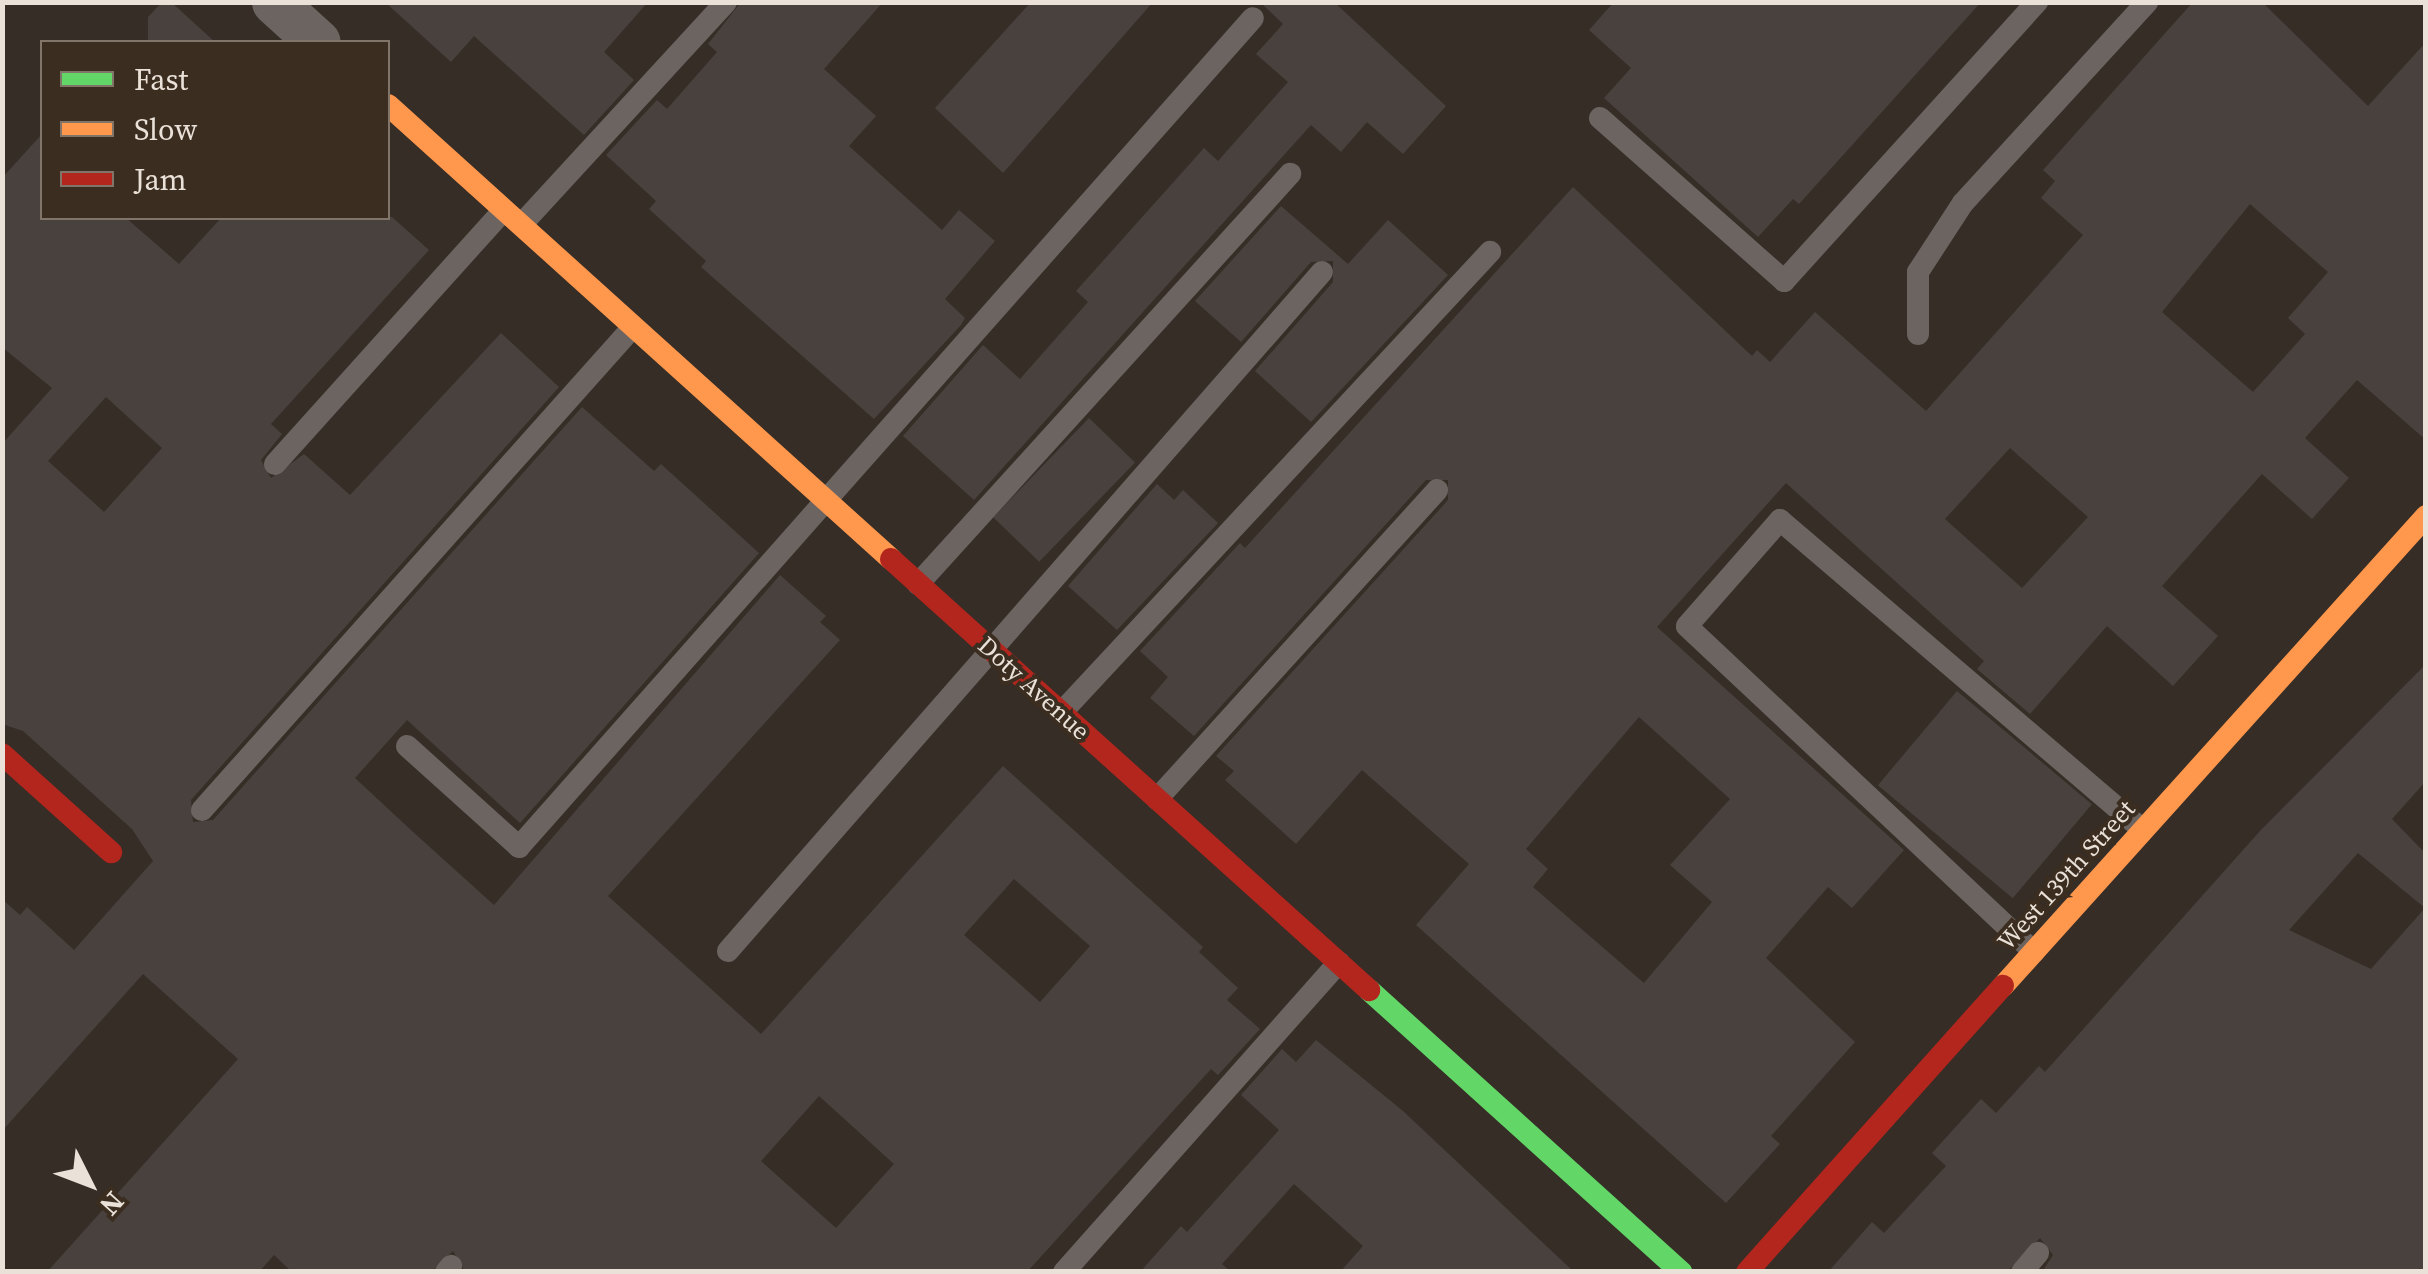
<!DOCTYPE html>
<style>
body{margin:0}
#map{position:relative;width:2428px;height:1274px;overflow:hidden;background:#352d26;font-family:"Source Serif 4",serif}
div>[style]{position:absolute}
.building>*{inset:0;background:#49413d;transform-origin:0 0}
.lane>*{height:22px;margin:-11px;padding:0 11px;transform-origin:11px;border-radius:11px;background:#6c6461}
.street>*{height:45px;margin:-22.5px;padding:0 22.5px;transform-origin:22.5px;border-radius:22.5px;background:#6c6461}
.fast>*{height:22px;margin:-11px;padding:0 11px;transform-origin:11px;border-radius:11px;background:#63d668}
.slow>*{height:22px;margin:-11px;padding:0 11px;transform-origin:11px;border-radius:11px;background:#ff974d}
.jam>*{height:22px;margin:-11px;padding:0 11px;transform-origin:11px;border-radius:11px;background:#b3261e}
span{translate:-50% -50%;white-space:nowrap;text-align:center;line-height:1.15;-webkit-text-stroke:8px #3b2d20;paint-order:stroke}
.street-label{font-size:25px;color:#eae1d8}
.frame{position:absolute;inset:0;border:5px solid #eae1d8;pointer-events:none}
.legend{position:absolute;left:40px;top:40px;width:350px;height:180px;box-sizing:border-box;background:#3b2d20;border:2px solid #81756a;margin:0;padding:12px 18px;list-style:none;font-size:30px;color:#eae1d8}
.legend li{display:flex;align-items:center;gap:20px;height:50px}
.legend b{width:50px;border:2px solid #81756a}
.north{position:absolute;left:40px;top:1134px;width:100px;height:100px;-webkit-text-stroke:8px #3b2d20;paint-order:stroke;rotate:132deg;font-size:28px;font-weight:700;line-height:40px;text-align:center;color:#eae1d8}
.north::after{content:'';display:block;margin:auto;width:35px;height:45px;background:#eae1d8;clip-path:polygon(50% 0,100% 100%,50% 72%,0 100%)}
</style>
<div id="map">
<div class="building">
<i style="clip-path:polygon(162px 2px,171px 2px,215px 42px,148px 42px,148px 17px)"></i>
<i style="clip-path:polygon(385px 2px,648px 2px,604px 52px,634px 80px,584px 135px,474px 36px,451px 62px)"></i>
<i style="clip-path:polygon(741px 2px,883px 2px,824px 69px,876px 116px,849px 146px,942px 230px,959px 210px,995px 241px,945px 299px,965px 318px,961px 325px,874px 419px,701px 267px,706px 261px,649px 209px,656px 201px,606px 155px,657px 100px,667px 109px,717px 52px,708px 44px)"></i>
<i style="clip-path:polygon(1031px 2px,1153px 2px,1003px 173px,935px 108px)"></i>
<i style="clip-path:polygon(1260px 2px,1334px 2px,1446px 106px,1403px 154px,1367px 122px,1341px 152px,1311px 125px,974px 500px,903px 436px,983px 345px,1020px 379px,1088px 302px,1076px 291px,1204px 148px,1218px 161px,1288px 82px,1256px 54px,1283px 24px)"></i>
<i style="clip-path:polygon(1614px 2px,1981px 2px,1799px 204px,1793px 199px,1758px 237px,1604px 98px,1631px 68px,1589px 30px)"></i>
<i style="clip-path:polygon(evenodd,2193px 2px,2262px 2px,2368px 106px,2426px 42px,2426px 440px,2357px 380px,2305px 438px,2349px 478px,2312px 519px,2262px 474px,2162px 586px,2218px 636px,2173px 686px,2107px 626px,2030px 714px,1977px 669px,1984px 661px,1786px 483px,1657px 627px,1904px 850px,1852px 908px,1828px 887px,1766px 958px,1855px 1042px,1771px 1136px,1780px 1144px,1726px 1203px,1416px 925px,1469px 864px,1362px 770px,1296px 844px,1225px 780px,1234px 771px,1216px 756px,1448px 500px,1448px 480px,1426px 480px,1194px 736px,1150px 698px,1168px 677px,1140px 651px,1240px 543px,1245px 548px,1573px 187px,1752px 356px,1757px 350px,1770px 362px,1815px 312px,1926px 411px,2083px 235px,2041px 198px,2055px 181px,2043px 170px,2193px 2px,2250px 204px,2328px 272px,2288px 318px,2305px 334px,2253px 392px,2162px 312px,2250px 204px,2193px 2px,2010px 448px,2088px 517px,2022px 588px,1945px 519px,2010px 448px,2193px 2px,1639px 717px,1730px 799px,1670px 865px,1712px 902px,1644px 983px,1533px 887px,1548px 869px,1526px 849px,1639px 717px)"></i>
<i style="clip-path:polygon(evenodd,42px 134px,42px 218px,126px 218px,179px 264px,221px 218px,392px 217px,429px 250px,271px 424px,282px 434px,261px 460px,271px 478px,304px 454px,350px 495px,501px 333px,559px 387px,191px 800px,193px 822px,213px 820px,582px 407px,654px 471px,661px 464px,759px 553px,520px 823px,407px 720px,355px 778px,412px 831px,494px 905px,780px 575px,826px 616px,820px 622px,840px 640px,608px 896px,761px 1034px,1003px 766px,1203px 947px,1199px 952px,1238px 988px,1227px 1000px,1260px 1029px,1218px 1075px,1211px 1069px,1027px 1272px,465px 1272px,453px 1251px,431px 1272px,292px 1272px,274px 1255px,259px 1272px,47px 1272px,238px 1059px,143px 974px,2px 1131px,2px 899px,20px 915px,27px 907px,74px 950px,153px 861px,132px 829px,23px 731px,2px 724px,2px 444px,52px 388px,2px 347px,2px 178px,42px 134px,106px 397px,162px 448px,104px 512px,48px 461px,106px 397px,42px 134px,1014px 879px,1090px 946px,1040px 1002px,964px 935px,1014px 879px,42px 134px,819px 1096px,894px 1164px,836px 1228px,761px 1161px,819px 1096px)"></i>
<i style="clip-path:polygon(1281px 206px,1348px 264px,1388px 220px,1448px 275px,1311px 422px,1255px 371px,1333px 282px,1333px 261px,1311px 262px,1241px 342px,1195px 301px)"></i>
<i style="left:1089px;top:418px;width:64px;height:138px;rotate:44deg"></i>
<i style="clip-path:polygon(1157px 484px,1174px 500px,1183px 490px,1218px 523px,1117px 630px,1068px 586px)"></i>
<i style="clip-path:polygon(evenodd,2426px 664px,2426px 781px,2392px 819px,2426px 854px,2426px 1272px,2042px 1272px,2053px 1255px,2040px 1238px,2007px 1272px,1828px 1272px,1872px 1222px,1884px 1233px,1946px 1166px,1932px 1153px,1981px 1099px,1996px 1113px,2039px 1066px,2045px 1072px,2260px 831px,2426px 664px,2358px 853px,2425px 908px,2371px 969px,2289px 930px,2358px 853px)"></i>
<i style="left:1957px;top:691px;width:176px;height:123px;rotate:40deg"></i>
<i style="clip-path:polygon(1316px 1040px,1403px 1111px,1574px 1272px,1340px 1272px,1363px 1246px,1294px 1184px,1222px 1264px,1231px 1272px,1140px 1272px,1181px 1226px,1187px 1232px,1279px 1130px,1241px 1095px,1282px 1049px,1296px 1062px)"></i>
</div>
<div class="lane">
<i style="left:1600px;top:118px;width:246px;rotate:41.5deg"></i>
<i style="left:1784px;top:281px;width:377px;rotate:-47.8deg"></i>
<i style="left:521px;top:225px;width:303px;rotate:-47.4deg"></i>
<i style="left:1918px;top:334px;width:62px;rotate:-90deg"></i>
<i style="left:1918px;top:272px;width:82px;rotate:-56.9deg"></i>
<i style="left:1963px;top:203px;width:273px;rotate:-47.5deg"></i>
<i style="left:275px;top:464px;width:342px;rotate:-48deg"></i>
<i style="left:918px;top:584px;width:554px;rotate:-47.78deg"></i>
<i style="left:1061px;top:713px;width:630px;rotate:-47.06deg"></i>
<i style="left:407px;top:746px;width:151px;rotate:42deg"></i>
<i style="left:519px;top:847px;width:1107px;rotate:-48.48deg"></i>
<i style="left:1157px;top:799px;width:417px;rotate:-47.8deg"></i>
<i style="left:202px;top:810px;width:647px;rotate:-48.26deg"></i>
<i style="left:728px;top:951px;width:902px;rotate:-48.82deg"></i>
<i style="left:2034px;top:952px;width:476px;rotate:-136.8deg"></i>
<i style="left:1687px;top:626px;width:141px;rotate:-48.7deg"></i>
<i style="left:1780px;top:520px;width:477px;rotate:40.5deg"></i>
<i style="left:446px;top:1272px;width:8px;rotate:-50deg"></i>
<i style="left:1064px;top:1272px;width:414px;rotate:-48.4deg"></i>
<i style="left:2022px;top:1272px;width:25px;rotate:-50deg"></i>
</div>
<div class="street">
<i style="left:274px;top:2px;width:59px;rotate:42.3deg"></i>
</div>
<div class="fast">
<i style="left:1369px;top:990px;width:421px;rotate:42.1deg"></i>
</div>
<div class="slow">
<i style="left:388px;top:105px;width:678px;rotate:42.07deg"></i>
<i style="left:2003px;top:986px;width:632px;rotate:-48.01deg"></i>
</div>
<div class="jam">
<i style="left:891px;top:559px;width:644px;rotate:42.04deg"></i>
<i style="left:2px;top:754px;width:147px;rotate:42deg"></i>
<i style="left:1747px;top:1272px;width:384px;rotate:-48.2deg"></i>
</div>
<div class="street-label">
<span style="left:1034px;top:688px;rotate:42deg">Doty Avenue</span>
<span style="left:2066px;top:875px;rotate:-48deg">West 139th Street</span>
</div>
<div class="frame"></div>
<ul class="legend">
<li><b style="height:12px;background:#63d668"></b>Fast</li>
<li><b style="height:12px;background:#ff974d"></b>Slow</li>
<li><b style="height:12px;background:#b3261e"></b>Jam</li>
</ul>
<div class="north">N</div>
</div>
